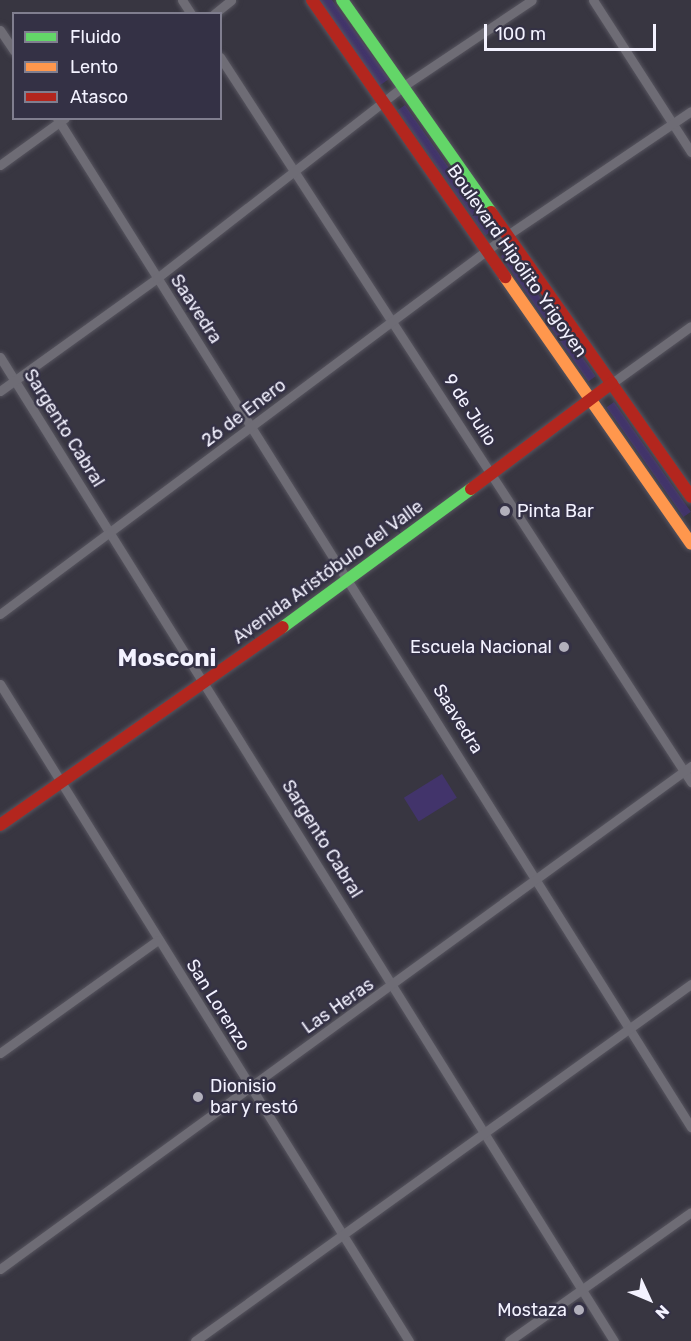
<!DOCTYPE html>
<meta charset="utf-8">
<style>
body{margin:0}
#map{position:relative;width:691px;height:1341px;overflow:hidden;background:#383641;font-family:Rubik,sans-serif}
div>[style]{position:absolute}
.green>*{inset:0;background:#42346b;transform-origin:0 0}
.roads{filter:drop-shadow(0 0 2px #57555f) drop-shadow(0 0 2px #57555f)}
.street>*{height:9px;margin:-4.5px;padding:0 4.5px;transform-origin:4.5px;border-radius:4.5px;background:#6e6c75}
.fast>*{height:12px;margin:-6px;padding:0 6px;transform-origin:6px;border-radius:6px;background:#63d668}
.slow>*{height:12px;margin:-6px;padding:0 6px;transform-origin:6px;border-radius:6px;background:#ff974d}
.jam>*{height:12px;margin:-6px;padding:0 6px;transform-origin:6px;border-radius:6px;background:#b3261e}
.dots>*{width:16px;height:16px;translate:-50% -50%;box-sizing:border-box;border:3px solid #343145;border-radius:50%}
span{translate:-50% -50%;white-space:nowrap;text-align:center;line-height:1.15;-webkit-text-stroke:5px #343145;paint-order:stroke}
.street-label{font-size:18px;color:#f3f2ff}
.poi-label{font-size:18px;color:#f3f2ff}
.left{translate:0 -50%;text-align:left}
.right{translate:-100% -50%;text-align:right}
.district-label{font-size:24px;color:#f3f2ff;font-weight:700}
.legend{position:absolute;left:12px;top:12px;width:210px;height:108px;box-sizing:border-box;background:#343145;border:2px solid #807e8f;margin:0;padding:8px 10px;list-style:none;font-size:18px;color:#f3f2ff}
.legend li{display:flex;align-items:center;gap:12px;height:30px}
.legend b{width:30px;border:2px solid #807e8f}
.north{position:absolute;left:619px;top:1269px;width:60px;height:60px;-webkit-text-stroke:4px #343145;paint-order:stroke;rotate:134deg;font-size:16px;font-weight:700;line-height:24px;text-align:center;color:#f3f2ff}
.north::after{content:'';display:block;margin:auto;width:21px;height:27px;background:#f3f2ff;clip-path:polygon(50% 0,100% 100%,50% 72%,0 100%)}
.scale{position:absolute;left:484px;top:24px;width:172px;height:27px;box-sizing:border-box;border:3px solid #f3f2ff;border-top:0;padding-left:8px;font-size:18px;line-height:21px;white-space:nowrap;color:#f3f2ff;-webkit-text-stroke:4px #343145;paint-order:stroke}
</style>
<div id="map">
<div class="green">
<i style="clip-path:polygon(318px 0,332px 0,389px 79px,379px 86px)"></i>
<i style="left:405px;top:105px;width:153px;height:9px;rotate:55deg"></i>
<i style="left:508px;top:251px;width:153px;height:9px;rotate:55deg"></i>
<i style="left:614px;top:402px;width:134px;height:9px;rotate:55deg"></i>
<i style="left:442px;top:774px;width:28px;height:45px;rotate:58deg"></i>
</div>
<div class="roads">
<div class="street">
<i style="left:182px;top:0;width:17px;rotate:57deg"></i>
<i style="left:593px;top:0;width:181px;rotate:57.2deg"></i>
<i style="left:214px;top:14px;width:22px;rotate:-39deg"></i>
<i style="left:0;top:30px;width:25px;rotate:56deg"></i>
<i style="left:220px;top:57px;width:865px;rotate:56.99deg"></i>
<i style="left:57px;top:118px;width:1192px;rotate:57.86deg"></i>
<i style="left:0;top:165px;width:80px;rotate:-35.9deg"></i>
<i style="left:0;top:357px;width:1160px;rotate:58.04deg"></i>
<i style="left:612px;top:383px;width:97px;rotate:-35.8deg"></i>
<i style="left:0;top:391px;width:193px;rotate:-35.7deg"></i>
<i style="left:157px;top:278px;width:311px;rotate:-37.9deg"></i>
<i style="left:402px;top:87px;width:156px;rotate:-33.8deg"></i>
<i style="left:0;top:614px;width:632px;rotate:-36.76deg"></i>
<i style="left:506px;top:236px;width:223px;rotate:-34deg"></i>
<i style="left:0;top:684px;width:774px;rotate:58.1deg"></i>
<i style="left:0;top:1053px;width:194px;rotate:-35.6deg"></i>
<i style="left:0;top:1269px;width:855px;rotate:-36.05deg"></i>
<i style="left:195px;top:1341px;width:611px;rotate:-35.74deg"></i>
<i style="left:509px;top:1341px;width:223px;rotate:-35.3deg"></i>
</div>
<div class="fast">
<i style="left:342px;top:0;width:259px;rotate:54.9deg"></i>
<i style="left:283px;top:627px;width:233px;rotate:-36.3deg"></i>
</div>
<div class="slow">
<i style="left:505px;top:277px;width:325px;rotate:55.1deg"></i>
</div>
<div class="jam">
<i style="left:312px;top:0;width:338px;rotate:55.1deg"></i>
<i style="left:491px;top:212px;width:348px;rotate:54.9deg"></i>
<i style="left:471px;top:489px;width:176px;rotate:-36.9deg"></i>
<i style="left:0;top:825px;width:345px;rotate:-35deg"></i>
</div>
</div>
<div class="dots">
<i style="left:505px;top:511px;background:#b2b0bc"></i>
<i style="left:564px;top:647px;background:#b2b0bc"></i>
<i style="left:198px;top:1097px;background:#b2b0bc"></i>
<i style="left:579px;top:1310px;background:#b2b0bc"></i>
</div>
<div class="street-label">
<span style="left:517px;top:261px;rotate:55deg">Boulevard Hipólito Yrigoyen</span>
<span style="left:196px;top:309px;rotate:57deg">Saavedra</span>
<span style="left:470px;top:410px;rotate:57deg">9 de Julio</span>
<span style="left:244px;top:413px;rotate:-37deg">26 de Enero</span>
<span style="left:64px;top:428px;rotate:58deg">Sargento Cabral</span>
<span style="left:328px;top:572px;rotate:-36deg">Avenida Aristóbulo del Valle</span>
<span style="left:458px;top:719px;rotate:58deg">Saavedra</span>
<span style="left:322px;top:839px;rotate:58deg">Sargento Cabral</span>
<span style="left:218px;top:1005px;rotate:58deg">San Lorenzo</span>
<span style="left:338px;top:1006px;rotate:-35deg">Las Heras</span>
</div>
<div class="poi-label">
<span class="left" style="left:517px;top:511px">Pinta Bar</span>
<span class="right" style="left:552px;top:647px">Escuela Nacional</span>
<span class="left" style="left:210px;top:1097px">Dionisio<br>bar y restó</span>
<span class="right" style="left:567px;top:1310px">Mostaza</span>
</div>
<div class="district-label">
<span style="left:167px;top:659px">Mosconi</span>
</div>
<ul class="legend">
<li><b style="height:8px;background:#63d668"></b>Fluido</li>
<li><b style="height:8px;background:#ff974d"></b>Lento</li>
<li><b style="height:8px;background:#b3261e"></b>Atasco</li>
</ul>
<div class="north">N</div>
<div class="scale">100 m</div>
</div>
